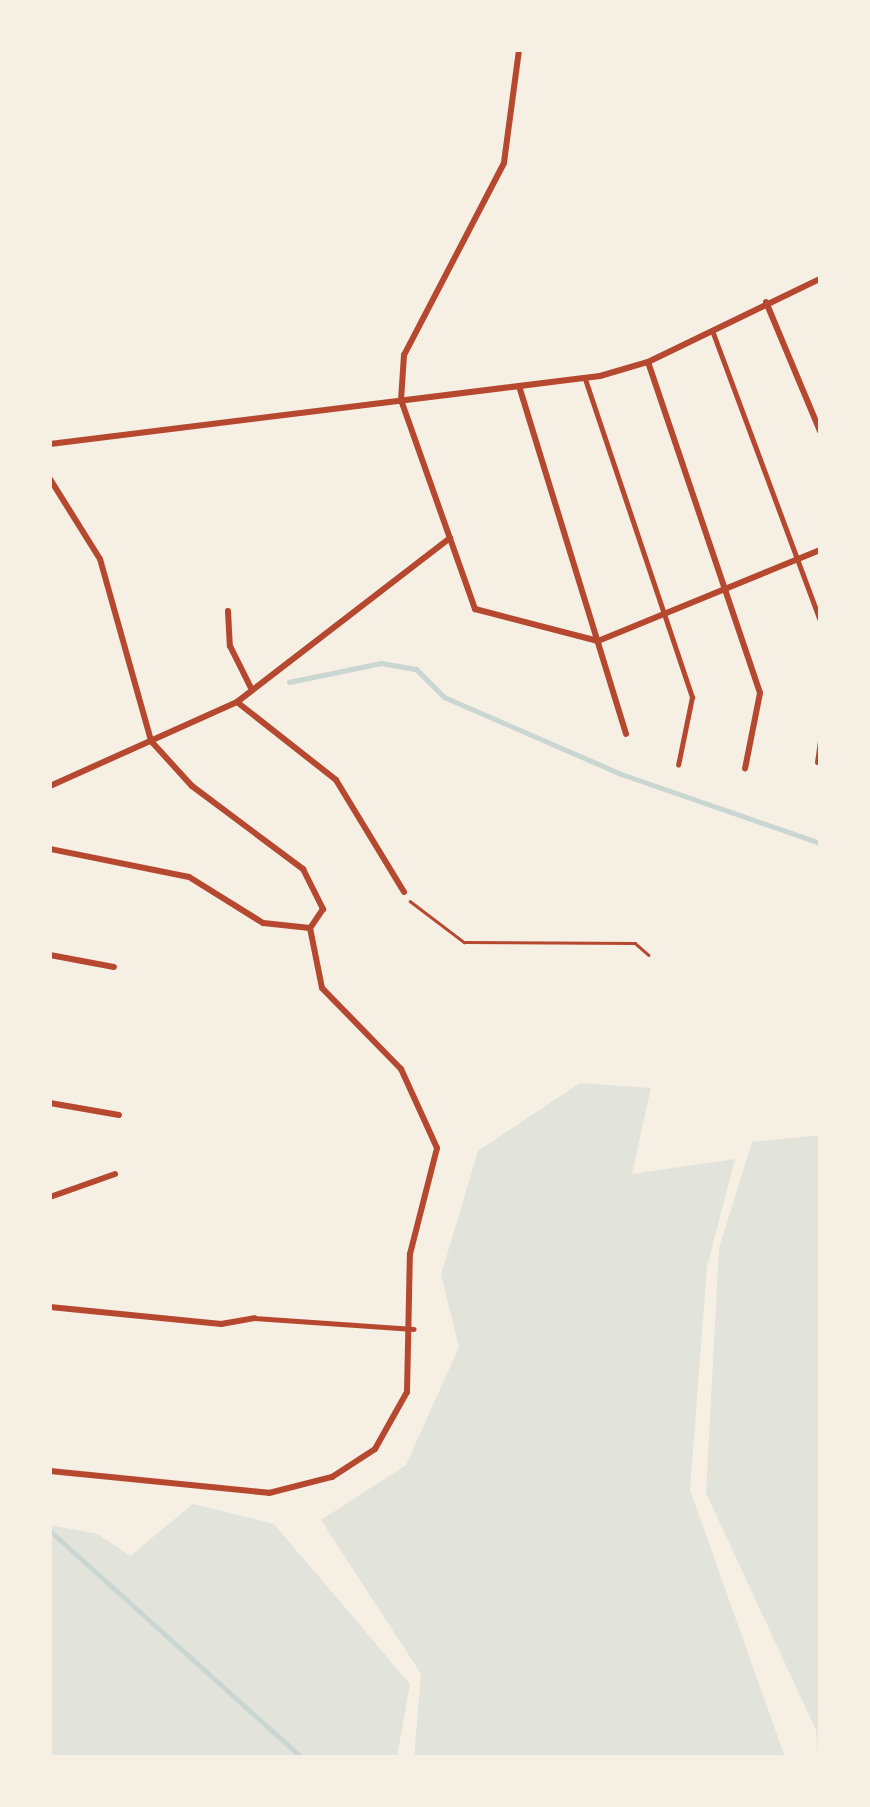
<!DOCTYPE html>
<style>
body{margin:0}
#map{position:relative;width:870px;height:1807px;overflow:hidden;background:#f6efe4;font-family:Roboto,sans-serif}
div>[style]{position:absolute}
.green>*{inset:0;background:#e2e4dc}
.stream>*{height:5px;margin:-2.5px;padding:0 2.5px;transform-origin:2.5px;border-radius:2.5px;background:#c9d6d2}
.path>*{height:2.5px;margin:-1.25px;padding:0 1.25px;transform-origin:1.25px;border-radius:1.25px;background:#b5482f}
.pedestrian>*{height:5px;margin:-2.5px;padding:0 2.5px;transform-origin:2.5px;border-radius:2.5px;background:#b5482f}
.minor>*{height:6px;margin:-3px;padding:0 3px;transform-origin:3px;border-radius:3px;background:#b5482f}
span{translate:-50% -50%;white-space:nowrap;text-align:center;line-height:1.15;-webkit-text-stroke:8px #f6efe4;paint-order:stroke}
.frame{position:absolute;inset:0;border:52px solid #f6efe4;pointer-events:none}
</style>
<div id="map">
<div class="green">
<i style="clip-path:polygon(580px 1083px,651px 1088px,632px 1174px,735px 1159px,707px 1267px,690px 1490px,785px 1757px,414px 1757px,421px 1674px,321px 1520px,406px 1465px,459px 1347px,441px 1275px,478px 1151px)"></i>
<i style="clip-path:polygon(820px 1135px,820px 1757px,818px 1757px,816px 1730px,706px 1493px,719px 1248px,752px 1142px)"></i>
<i style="clip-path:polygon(193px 1504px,274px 1524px,410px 1684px,397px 1757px,50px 1757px,50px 1525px,98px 1534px,130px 1556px)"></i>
</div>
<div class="stream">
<i style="left:289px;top:682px;width:94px;rotate:-11.7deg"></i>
<i style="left:381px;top:663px;width:36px;rotate:10deg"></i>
<i style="left:416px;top:669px;width:40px;rotate:45deg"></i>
<i style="left:444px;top:697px;width:193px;rotate:23.5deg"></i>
<i style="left:621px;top:774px;width:211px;rotate:19.1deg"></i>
<i style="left:50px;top:1531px;width:338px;rotate:42deg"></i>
</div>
<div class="path">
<i style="left:410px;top:901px;width:68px;rotate:37.2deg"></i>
<i style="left:464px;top:942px;width:171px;rotate:0.3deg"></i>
<i style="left:635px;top:943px;width:18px;rotate:41deg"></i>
</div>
<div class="pedestrian">
<i style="left:713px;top:333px;width:307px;rotate:69.6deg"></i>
<i style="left:585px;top:379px;width:336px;rotate:71.4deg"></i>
<i style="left:692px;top:697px;width:69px;rotate:101.6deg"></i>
<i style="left:817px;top:762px;width:21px;rotate:-82deg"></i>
<i style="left:254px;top:1318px;width:160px;rotate:3.9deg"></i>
</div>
<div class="minor">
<i style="left:519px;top:50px;width:114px;rotate:97.6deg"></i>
<i style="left:504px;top:163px;width:216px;rotate:117.5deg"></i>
<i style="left:404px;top:355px;width:45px;rotate:93.8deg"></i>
<i style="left:401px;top:400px;width:222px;rotate:70.5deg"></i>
<i style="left:475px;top:609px;width:127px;rotate:14.6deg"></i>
<i style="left:766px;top:302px;width:140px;rotate:67.3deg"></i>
<i style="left:648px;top:362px;width:349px;rotate:71.3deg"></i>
<i style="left:760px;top:693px;width:77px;rotate:101.2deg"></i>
<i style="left:519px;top:386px;width:364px;rotate:72.9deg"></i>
<i style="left:50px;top:444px;width:554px;rotate:-7.05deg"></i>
<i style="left:600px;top:376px;width:50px;rotate:-16.3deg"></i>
<i style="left:648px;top:362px;width:191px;rotate:-25.8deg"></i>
<i style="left:50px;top:479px;width:94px;rotate:58deg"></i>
<i style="left:100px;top:559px;width:189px;rotate:74.3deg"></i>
<i style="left:151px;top:741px;width:61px;rotate:47.7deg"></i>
<i style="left:192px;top:786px;width:139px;rotate:36.8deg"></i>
<i style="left:303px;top:869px;width:45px;rotate:63.4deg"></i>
<i style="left:323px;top:909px;width:23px;rotate:124deg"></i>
<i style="left:310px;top:928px;width:47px;rotate:-173.9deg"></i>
<i style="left:263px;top:923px;width:87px;rotate:-148.1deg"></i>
<i style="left:189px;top:877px;width:142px;rotate:-168.6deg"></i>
<i style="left:228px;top:611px;width:35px;rotate:87deg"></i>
<i style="left:230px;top:646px;width:49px;rotate:63.4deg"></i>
<i style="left:598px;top:641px;width:240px;rotate:-22.3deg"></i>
<i style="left:237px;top:702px;width:126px;rotate:38.2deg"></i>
<i style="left:336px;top:780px;width:131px;rotate:58.7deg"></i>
<i style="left:50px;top:786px;width:205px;rotate:-24.2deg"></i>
<i style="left:237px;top:702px;width:269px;rotate:-37.6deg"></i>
<i style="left:50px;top:955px;width:65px;rotate:10.6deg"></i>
<i style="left:50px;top:1103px;width:70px;rotate:9.9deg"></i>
<i style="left:50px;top:1197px;width:69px;rotate:-19.5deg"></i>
<i style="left:50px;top:1307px;width:172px;rotate:5.7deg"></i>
<i style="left:221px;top:1324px;width:34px;rotate:-10deg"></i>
<i style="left:50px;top:1471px;width:220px;rotate:5.7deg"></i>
<i style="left:269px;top:1493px;width:65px;rotate:-14.3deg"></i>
<i style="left:332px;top:1477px;width:51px;rotate:-33.1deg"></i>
<i style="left:375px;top:1449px;width:65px;rotate:-60.7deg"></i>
<i style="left:407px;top:1392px;width:138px;rotate:-88.8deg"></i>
<i style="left:410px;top:1254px;width:109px;rotate:-75.7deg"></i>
<i style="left:437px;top:1148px;width:87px;rotate:-114.5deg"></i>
<i style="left:401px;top:1069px;width:113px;rotate:-134.3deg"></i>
<i style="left:322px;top:988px;width:61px;rotate:-101.3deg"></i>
</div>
<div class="frame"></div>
</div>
